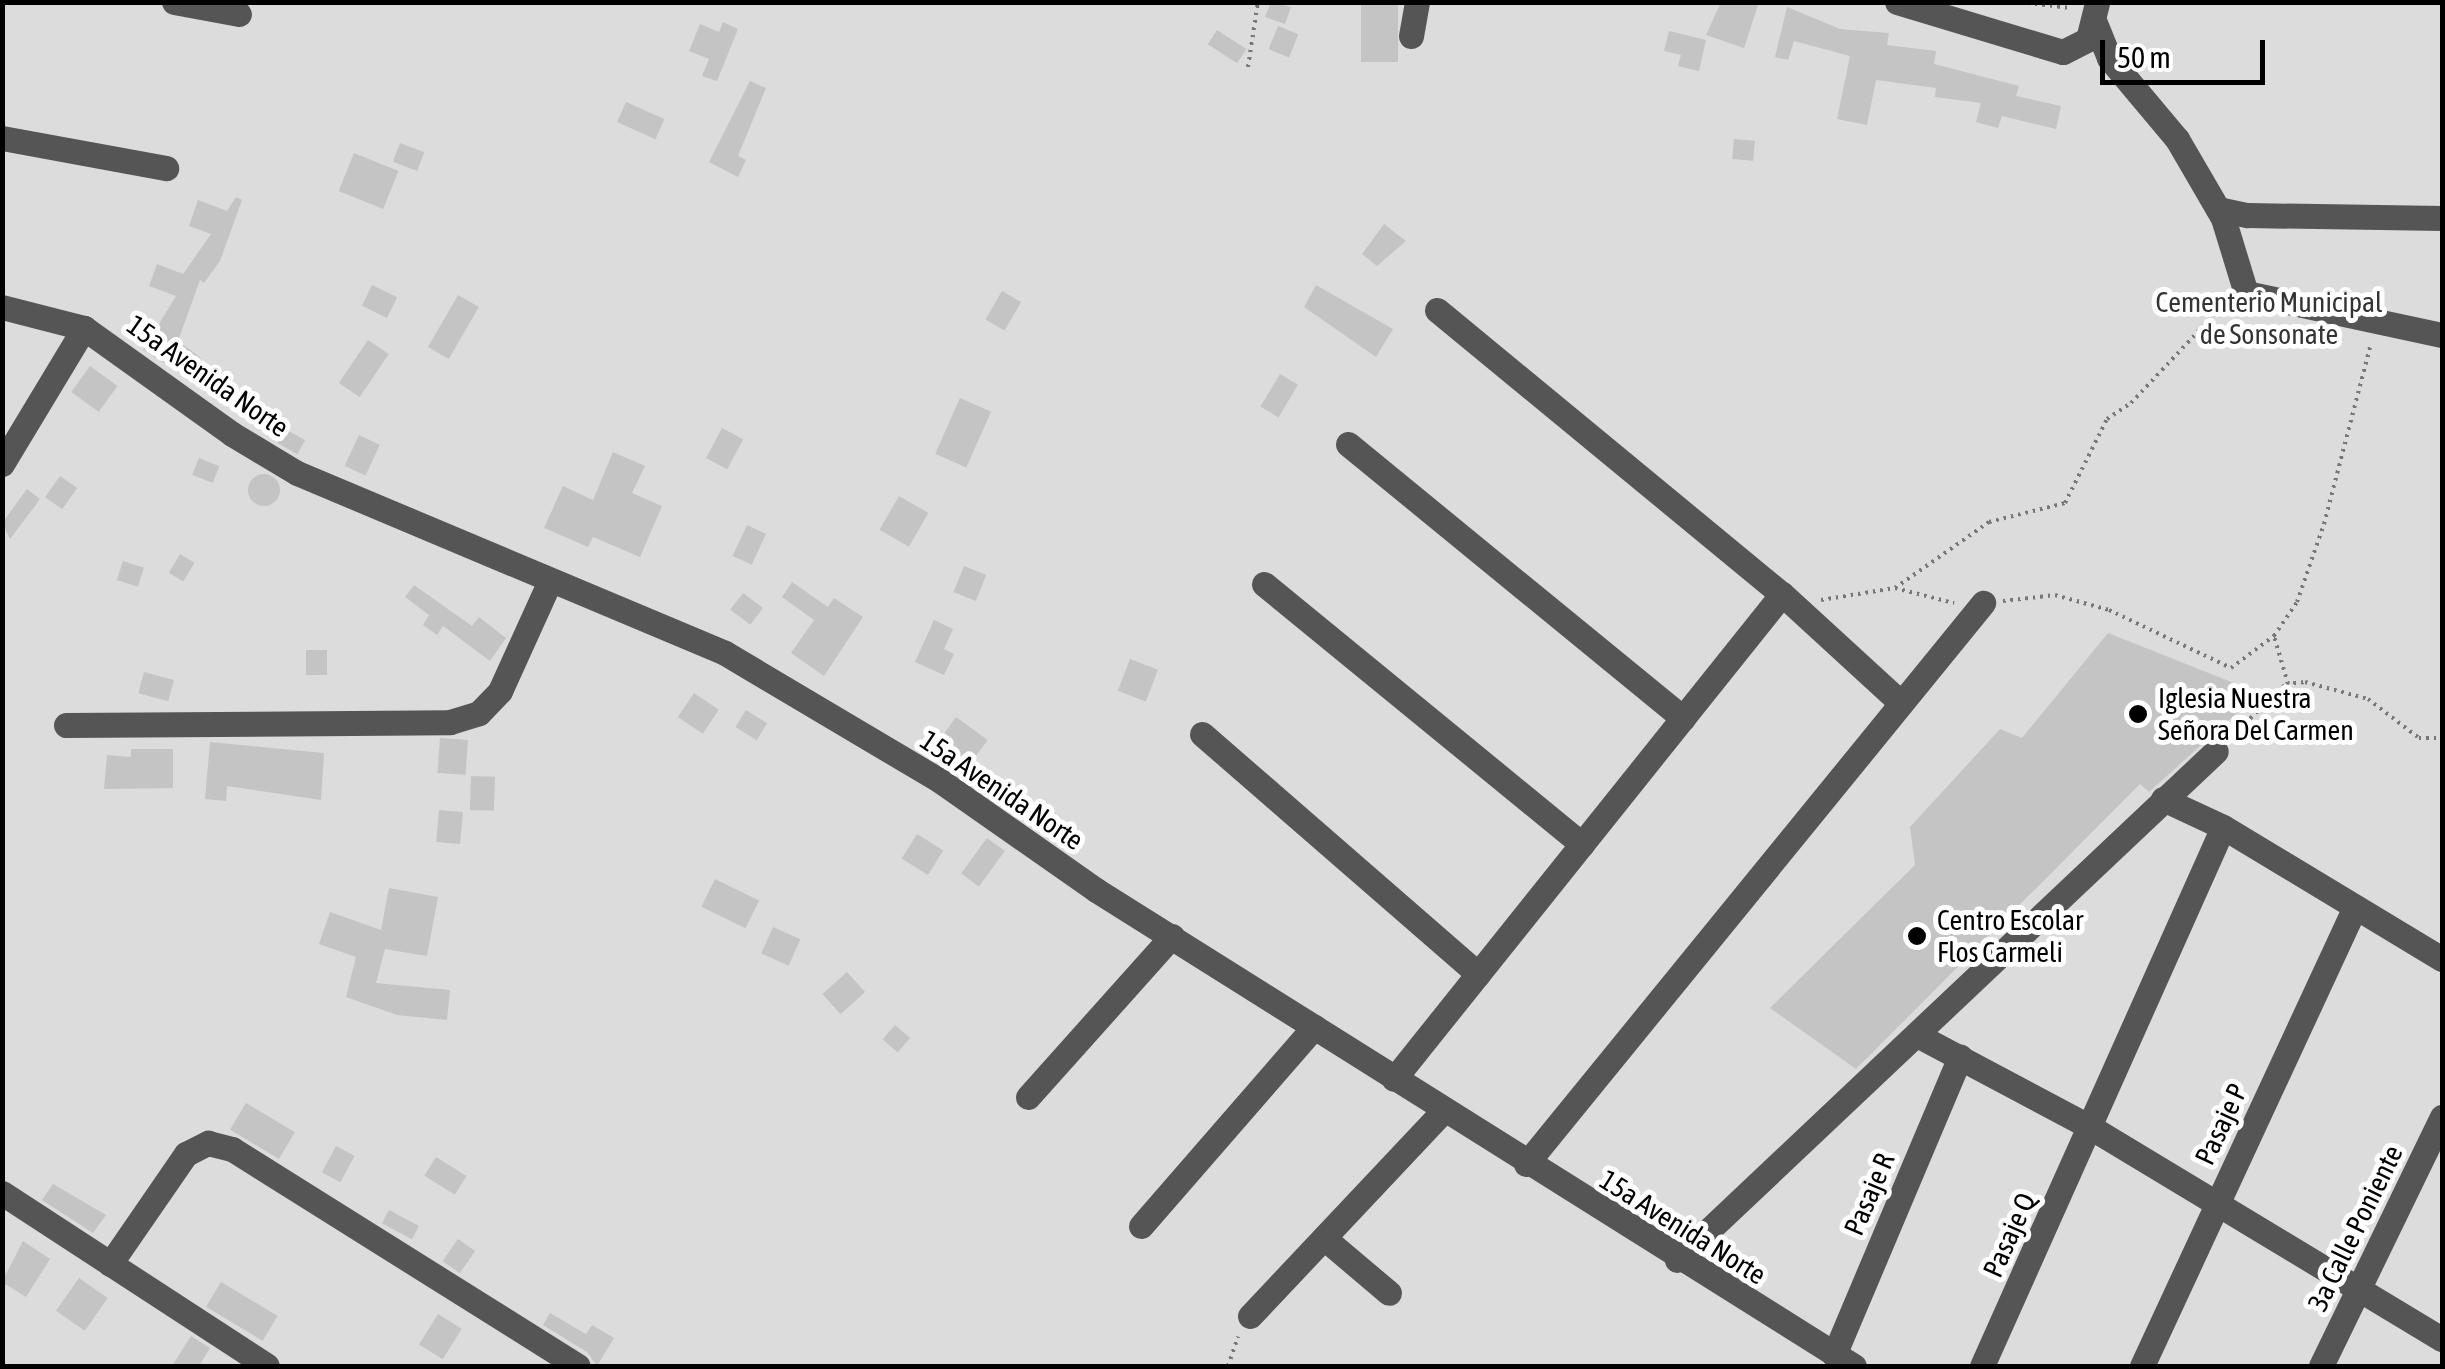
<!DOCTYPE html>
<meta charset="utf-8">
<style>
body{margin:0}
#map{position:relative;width:2445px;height:1369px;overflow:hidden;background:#fff;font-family:"Asap Condensed",sans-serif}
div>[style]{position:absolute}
.green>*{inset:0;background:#dcdcdc;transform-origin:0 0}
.building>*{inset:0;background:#c4c4c4;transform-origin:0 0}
.round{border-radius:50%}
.path>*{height:4px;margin-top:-2px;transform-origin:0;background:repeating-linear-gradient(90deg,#777 0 2.5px,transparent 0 7.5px)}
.minor>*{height:25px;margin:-12.5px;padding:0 12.5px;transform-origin:12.5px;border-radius:12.5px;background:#555}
.dots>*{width:28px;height:28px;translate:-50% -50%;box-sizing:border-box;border:5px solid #fff;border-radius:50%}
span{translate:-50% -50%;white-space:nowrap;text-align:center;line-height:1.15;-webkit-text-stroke:10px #fff;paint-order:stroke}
.park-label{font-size:28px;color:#333}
.street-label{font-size:28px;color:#000}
.poi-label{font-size:28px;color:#000}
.left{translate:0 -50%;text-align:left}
.frame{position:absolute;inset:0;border:5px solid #000;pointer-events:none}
.scale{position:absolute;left:2100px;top:40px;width:165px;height:45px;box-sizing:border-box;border:5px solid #000;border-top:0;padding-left:12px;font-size:30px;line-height:35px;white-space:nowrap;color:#000;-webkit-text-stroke:8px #fff;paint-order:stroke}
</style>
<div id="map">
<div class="green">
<i style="left:3px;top:3px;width:2439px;height:1363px"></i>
</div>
<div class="building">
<i style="clip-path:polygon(1271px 2px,1291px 7px,1285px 24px,1265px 17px)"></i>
<i style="left:1361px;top:2px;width:37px;height:60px"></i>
<i style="clip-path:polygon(1721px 2px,1759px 2px,1744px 48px,1706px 35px)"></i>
<i style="clip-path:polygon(1787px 7px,1840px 29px,1889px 33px,1887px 45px,1936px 51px,1934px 64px,2019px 86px,2016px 96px,2061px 106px,2056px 129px,2002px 116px,1998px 128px,1976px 122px,1981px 103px,1935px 97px,1936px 88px,1876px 80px,1867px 125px,1837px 119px,1850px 56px,1794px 41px,1788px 60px,1775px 57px)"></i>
<i style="clip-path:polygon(723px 22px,738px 29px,717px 81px,702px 76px,709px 59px,689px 51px,700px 24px,719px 32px)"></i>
<i style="left:1278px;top:26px;width:22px;height:25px;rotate:22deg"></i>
<i style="left:1217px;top:30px;width:35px;height:17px;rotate:33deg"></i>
<i style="clip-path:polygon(1669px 31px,1706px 40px,1699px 71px,1678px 66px,1681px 55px,1664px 51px)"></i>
<i style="clip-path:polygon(750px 81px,766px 88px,738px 156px,746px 160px,738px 177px,709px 162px)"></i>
<i style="left:626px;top:102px;width:42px;height:22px;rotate:24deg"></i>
<i style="left:1734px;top:139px;width:21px;height:20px;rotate:5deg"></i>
<i style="left:400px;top:143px;width:26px;height:20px;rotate:21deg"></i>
<i style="left:354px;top:153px;width:48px;height:41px;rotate:22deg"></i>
<i style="clip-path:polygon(236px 197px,242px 200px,220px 261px,204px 283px,200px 280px,178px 341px,201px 358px,187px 377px,143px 350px,176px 296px,149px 286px,157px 264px,183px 274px,211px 234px,189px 226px,198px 200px,227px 211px)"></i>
<i style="clip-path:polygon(1384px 224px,1406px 241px,1377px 266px,1362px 254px)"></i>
<i style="left:372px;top:285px;width:28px;height:23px;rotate:26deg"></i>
<i style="clip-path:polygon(1316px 285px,1393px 329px,1376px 357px,1304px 307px)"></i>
<i style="left:1002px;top:291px;width:22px;height:33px;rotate:30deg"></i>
<i style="left:458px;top:295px;width:24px;height:60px;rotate:30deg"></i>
<i style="left:368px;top:340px;width:25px;height:52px;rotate:34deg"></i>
<i style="left:90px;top:366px;width:34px;height:32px;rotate:36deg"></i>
<i style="left:1280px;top:374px;width:21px;height:38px;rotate:31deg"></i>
<i style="left:960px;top:398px;width:34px;height:61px;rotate:24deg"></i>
<i style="left:722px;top:428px;width:24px;height:34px;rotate:28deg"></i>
<i style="left:285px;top:429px;width:23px;height:16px;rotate:29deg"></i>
<i style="left:359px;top:435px;width:23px;height:34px;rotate:25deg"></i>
<i style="clip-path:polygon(613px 452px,645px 466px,632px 493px,662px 506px,640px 557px,593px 537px,588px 547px,544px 528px,563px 486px,593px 500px)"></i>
<i style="left:199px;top:458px;width:22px;height:18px;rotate:22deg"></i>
<i class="round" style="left:248px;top:474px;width:32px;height:32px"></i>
<i style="left:60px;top:476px;width:21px;height:26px;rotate:35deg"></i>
<i style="clip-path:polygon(27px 489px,40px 499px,10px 539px,2px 523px)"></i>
<i style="left:899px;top:496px;width:34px;height:39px;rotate:30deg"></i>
<i style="left:747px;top:525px;width:21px;height:34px;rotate:25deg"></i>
<i style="left:180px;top:554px;width:17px;height:22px;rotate:31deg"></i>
<i style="left:123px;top:561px;width:22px;height:20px;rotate:18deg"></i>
<i style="left:964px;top:566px;width:24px;height:28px;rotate:22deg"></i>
<i style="clip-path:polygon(792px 582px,828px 607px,834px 598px,863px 617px,824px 676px,791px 653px,814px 620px,782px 597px)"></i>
<i style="clip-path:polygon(414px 585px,472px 626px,479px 617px,506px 638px,490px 661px,443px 626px,437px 635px,423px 625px,429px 615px,405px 597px)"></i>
<i style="left:743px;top:593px;width:25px;height:21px;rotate:37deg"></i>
<i style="clip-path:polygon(934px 620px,953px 629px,944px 649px,954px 654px,944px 675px,915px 662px)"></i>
<i style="clip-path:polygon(2108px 633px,2259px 693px,2149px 792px,2140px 784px,1856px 1069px,1770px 1008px,1915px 865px,1910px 827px,2000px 729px,2022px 738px)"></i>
<i style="left:306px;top:650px;width:21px;height:25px"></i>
<i style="left:1130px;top:659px;width:30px;height:34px;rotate:21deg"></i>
<i style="left:144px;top:672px;width:31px;height:22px;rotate:15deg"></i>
<i style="left:694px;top:693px;width:30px;height:29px;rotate:34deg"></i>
<i style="left:746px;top:710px;width:25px;height:20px;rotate:32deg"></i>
<i style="left:956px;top:717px;width:39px;height:29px;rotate:36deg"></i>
<i style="left:440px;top:738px;width:28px;height:35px;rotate:4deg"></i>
<i style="clip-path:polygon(210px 742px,324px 753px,321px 800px,227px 786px,226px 801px,205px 799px)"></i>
<i style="clip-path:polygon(131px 749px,173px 749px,173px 788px,104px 789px,107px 755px,131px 757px)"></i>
<i style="left:471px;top:776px;width:24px;height:34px;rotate:2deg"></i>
<i style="left:439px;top:810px;width:24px;height:32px;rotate:5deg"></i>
<i style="left:917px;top:834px;width:31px;height:29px;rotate:32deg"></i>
<i style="left:987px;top:838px;width:22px;height:44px;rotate:36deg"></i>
<i style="left:715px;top:879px;width:49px;height:31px;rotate:26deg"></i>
<i style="clip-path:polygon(389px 888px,438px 897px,427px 956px,385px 949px,376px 983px,450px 990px,447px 1020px,397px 1015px,346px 997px,356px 957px,319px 944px,330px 912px,381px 930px)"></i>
<i style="left:773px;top:927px;width:30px;height:29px;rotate:24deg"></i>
<i style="left:847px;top:972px;width:27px;height:33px;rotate:48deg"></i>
<i style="left:895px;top:1025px;width:20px;height:19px;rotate:41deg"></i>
<i style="left:246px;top:1103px;width:57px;height:31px;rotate:31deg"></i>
<i style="left:336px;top:1146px;width:21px;height:30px;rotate:28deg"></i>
<i style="left:436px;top:1157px;width:36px;height:22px;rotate:32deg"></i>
<i style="clip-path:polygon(53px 1184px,106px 1215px,93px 1233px,42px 1200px)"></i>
<i style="left:389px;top:1210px;width:34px;height:15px;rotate:28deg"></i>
<i style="left:458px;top:1239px;width:21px;height:27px;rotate:35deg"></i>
<i style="clip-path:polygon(23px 1241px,50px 1259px,26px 1297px,2px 1282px)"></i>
<i style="left:79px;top:1278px;width:35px;height:40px;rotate:35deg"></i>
<i style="left:221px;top:1282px;width:66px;height:29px;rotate:31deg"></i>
<i style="clip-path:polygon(550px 1313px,586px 1334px,592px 1325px,614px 1338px,597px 1366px,587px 1352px,543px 1325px)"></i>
<i style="left:438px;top:1314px;width:28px;height:36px;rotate:32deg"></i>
<i style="clip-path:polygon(191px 1336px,210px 1348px,199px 1366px,172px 1366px)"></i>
</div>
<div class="path">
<i style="left:2020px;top:2px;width:51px;rotate:6.7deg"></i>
<i style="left:1248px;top:67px;width:66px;rotate:-81.3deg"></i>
<i style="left:1895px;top:588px;width:115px;rotate:-35.1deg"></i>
<i style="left:1989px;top:522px;width:78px;rotate:-14deg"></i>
<i style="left:2065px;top:503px;width:94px;rotate:-63.4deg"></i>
<i style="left:2107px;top:419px;width:29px;rotate:-34deg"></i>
<i style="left:2131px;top:403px;width:137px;rotate:-46.8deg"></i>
<i style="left:1821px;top:600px;width:75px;rotate:-9.2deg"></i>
<i style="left:1895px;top:588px;width:61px;rotate:14.3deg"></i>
<i style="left:2003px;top:601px;width:52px;rotate:-6.6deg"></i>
<i style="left:2055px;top:595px;width:56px;rotate:15.5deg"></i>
<i style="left:2109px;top:610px;width:135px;rotate:25.4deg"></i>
<i style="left:2231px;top:668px;width:54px;rotate:-36.7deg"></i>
<i style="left:2288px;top:684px;width:50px;rotate:-106.3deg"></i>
<i style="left:2274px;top:636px;width:41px;rotate:-55.9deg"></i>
<i style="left:2297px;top:602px;width:83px;rotate:-70.9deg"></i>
<i style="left:2324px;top:524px;width:186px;rotate:-75.4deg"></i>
<i style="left:2234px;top:734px;width:72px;rotate:-43.9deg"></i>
<i style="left:2286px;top:684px;width:19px;rotate:-6deg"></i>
<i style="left:2305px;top:682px;width:65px;rotate:15.1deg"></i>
<i style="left:2368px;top:699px;width:64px;rotate:37.4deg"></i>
<i style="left:2419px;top:738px;width:23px"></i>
<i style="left:1228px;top:1366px;width:31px;rotate:-71deg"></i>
</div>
<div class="minor">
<i style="left:174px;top:2px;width:66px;rotate:10.5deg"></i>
<i style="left:1897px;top:2px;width:173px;rotate:16.8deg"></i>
<i style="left:2063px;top:52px;width:28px;rotate:-27deg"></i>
<i style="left:2088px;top:39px;width:38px;rotate:-76deg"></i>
<i style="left:2095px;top:23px;width:38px;rotate:68deg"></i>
<i style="left:2109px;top:58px;width:106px;rotate:50deg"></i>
<i style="left:2177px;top:139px;width:91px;rotate:59.8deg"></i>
<i style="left:2223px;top:218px;width:78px;rotate:73deg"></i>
<i style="left:2246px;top:293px;width:200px;rotate:12.1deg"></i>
<i style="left:1411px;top:36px;width:35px;rotate:-80deg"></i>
<i style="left:2px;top:138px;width:167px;rotate:10.4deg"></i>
<i style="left:2218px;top:209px;width:30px;rotate:12deg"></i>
<i style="left:2247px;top:215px;width:195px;rotate:0.9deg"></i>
<i style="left:2px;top:307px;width:85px;rotate:14.4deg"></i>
<i style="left:84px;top:328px;width:182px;rotate:35.6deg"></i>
<i style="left:232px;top:434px;width:76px;rotate:31deg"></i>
<i style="left:297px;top:473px;width:464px;rotate:22.8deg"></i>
<i style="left:725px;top:653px;width:249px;rotate:30.7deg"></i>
<i style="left:939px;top:780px;width:192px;rotate:35deg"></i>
<i style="left:1096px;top:890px;width:895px;rotate:32.13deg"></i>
<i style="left:1437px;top:310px;width:447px;rotate:39.5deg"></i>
<i style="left:1782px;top:594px;width:161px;rotate:42.5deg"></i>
<i style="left:1348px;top:444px;width:433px;rotate:39.3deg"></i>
<i style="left:2px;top:464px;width:159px;rotate:-58.9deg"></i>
<i style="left:1264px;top:584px;width:411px;rotate:39.3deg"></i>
<i style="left:66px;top:725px;width:384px;rotate:-0.4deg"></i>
<i style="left:450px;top:722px;width:30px;rotate:-17deg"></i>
<i style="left:479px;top:713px;width:30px;rotate:-46deg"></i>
<i style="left:500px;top:691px;width:119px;rotate:-65.6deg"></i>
<i style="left:1202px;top:734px;width:366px;rotate:41deg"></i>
<i style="left:2163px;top:799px;width:66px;rotate:25deg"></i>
<i style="left:2223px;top:827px;width:256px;rotate:31.1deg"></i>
<i style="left:1917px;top:1035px;width:196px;rotate:28deg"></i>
<i style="left:2090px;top:1127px;width:411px;rotate:31.1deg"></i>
<i style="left:1394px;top:1079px;width:621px;rotate:-51.34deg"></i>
<i style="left:1028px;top:1097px;width:216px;rotate:-48.2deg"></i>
<i style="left:1526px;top:1164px;width:724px;rotate:-50.83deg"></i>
<i style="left:2px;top:1193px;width:316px;rotate:33.1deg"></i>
<i style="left:1141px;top:1226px;width:264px;rotate:-49deg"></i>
<i style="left:1324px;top:1238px;width:85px;rotate:40.2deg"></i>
<i style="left:1677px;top:1260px;width:741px;rotate:-43.36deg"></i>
<i style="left:110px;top:1264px;width:134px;rotate:-55.4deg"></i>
<i style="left:186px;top:1154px;width:25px;rotate:-27deg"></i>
<i style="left:208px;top:1143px;width:25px;rotate:14deg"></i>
<i style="left:232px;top:1149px;width:408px;rotate:32.1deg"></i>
<i style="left:1250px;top:1316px;width:283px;rotate:-46.7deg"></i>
<i style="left:1834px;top:1355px;width:324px;rotate:-67.1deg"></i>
<i style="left:1982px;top:1366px;width:590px;rotate:-65.91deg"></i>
<i style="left:2142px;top:1366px;width:506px;rotate:-65.11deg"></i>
<i style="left:2321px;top:1366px;width:277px;rotate:-64.1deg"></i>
</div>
<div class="dots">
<i style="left:2138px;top:714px;background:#000"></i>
<i style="left:1917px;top:936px;background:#000"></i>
</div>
<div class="park-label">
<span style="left:2269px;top:318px">Cementerio Municipal<br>de Sonsonate</span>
</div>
<div class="street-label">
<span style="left:208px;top:376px;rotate:35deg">15a Avenida Norte</span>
<span style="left:1002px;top:790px;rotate:34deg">15a Avenida Norte</span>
<span style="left:2221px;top:1124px;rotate:-65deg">Pasaje P</span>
<span style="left:1869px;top:1194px;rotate:-67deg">Pasaje R</span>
<span style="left:1683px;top:1227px;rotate:32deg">15a Avenida Norte</span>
<span style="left:2355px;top:1228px;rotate:-64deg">3a Calle Poniente</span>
<span style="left:2009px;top:1235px;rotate:-66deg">Pasaje Q</span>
</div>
<div class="poi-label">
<span class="left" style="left:2158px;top:714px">Iglesia Nuestra<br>Señora Del Carmen</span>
<span class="left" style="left:1937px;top:936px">Centro Escolar<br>Flos Carmeli</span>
</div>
<div class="frame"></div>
<div class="scale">50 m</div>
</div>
